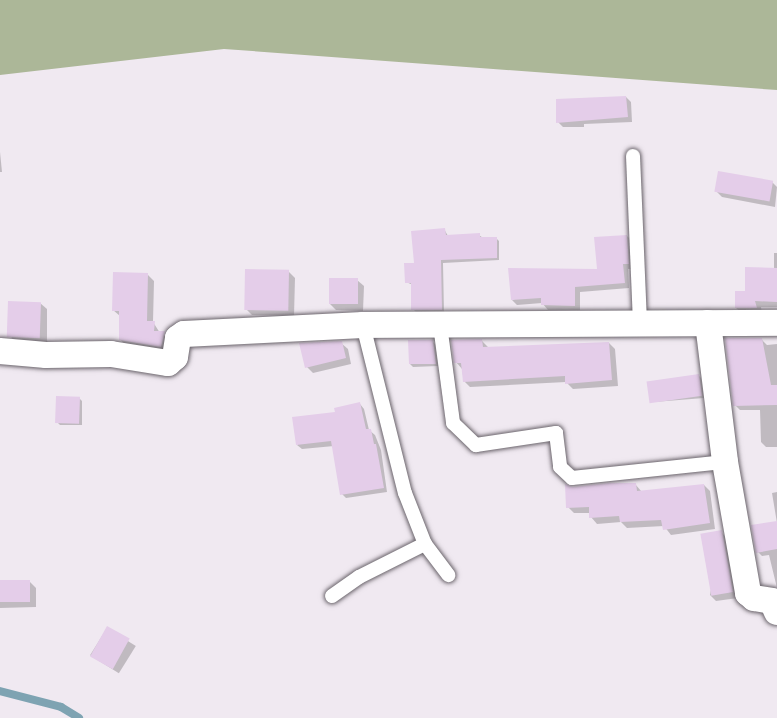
<!DOCTYPE html>
<style>
body{margin:0}
#map{position:relative;width:777px;height:718px;overflow:hidden;background:#f0e9f1;font-family:Cabin,sans-serif}
div>[style]{position:absolute}
.forest>*{inset:0;background:#acb798}
.shadow>*{inset:0;background:#0003;transform-origin:0 0}
.stream>*{height:8px;margin:-4px;padding:0 4px;transform-origin:4px;border-radius:4px;background:#7ea3b2}
.building>*{inset:0;background:#e4cde9;transform-origin:0 0}
.roads{filter:drop-shadow(0 0 2px #6a646b) drop-shadow(0 0 2px #6a646b)}
.lane>*{height:14px;margin:-7px;padding:0 7px;transform-origin:7px;border-radius:7px;background:#fff}
.street>*{height:26px;margin:-13px;padding:0 13px;transform-origin:13px;border-radius:13px;background:#fff}
span{translate:-50% -50%;white-space:nowrap;text-align:center;line-height:1.15;-webkit-text-stroke:6px #f0e9f1;paint-order:stroke}
</style>
<div id="map">
<div class="forest">
<i style="clip-path:polygon(0 0,777px 0,777px 90px,224px 49px,0 75px)"></i>
</div>
<div class="shadow">
<i style="clip-path:polygon(626px 97px,631px 102px,632px 122px,584px 124px,584px 127px,563px 127px,558px 122px)"></i>
<i style="clip-path:polygon(0 152px,2px 172px,0 172px)"></i>
<i style="clip-path:polygon(772px 182px,777px 187px,775px 207px,722px 197px,716px 191px)"></i>
<i style="clip-path:polygon(444px 229px,448px 236px,479px 235px,483px 238px,496px 238px,499px 241px,499px 260px,443px 263px,444px 312px,416px 312px,413px 309px,413px 285px,406px 282px,416px 265px)"></i>
<i style="clip-path:polygon(627px 236px,632px 241px,633px 269px,628px 269px,629px 288px,580px 292px,580px 310px,548px 310px,542px 303px,517px 305px,512px 300px,598px 270px)"></i>
<i style="clip-path:polygon(774px 253px,777px 253px,777px 307px,761px 307px,762px 314px,743px 314px,736px 308px,746px 292px,774px 269px)"></i>
<i style="clip-path:polygon(288px 271px,295px 278px,294px 316px,252px 315px,246px 309px)"></i>
<i style="clip-path:polygon(148px 275px,154px 281px,153px 322px,160px 333px,170px 339px,167px 352px,126px 346px,120px 339px,120px 316px,113px 310px)"></i>
<i style="clip-path:polygon(357px 280px,364px 286px,363px 311px,336px 310px,330px 304px)"></i>
<i style="clip-path:polygon(40px 303px,47px 309px,47px 345px,16px 342px,10px 336px)"></i>
<i style="clip-path:polygon(762px 340px,767px 345px,777px 344px,777px 447px,766px 447px,761px 442px,760px 410px,740px 410px,735px 405px)"></i>
<i style="clip-path:polygon(432px 341px,435px 344px,438px 366px,413px 367px,410px 364px)"></i>
<i style="clip-path:polygon(482px 341px,489px 348px,609px 343px,615px 349px,618px 386px,573px 389px,566px 382px,470px 387px,464px 381px,462px 369px,456px 362px)"></i>
<i style="clip-path:polygon(341px 343px,348px 349px,351px 364px,313px 373px,307px 367px)"></i>
<i style="clip-path:polygon(699px 376px,701px 378px,704px 398px,654px 402px,651px 399px)"></i>
<i style="clip-path:polygon(79px 398px,82px 401px,82px 425px,60px 425px,57px 422px)"></i>
<i style="clip-path:polygon(360px 404px,364px 409px,369px 430px,375px 435px,381px 450px,387px 492px,346px 498px,342px 494px,334px 446px,302px 449px,297px 445px,337px 414px)"></i>
<i style="clip-path:polygon(635px 484px,642px 492px,704px 485px,710px 491px,715px 529px,671px 535px,664px 526px,627px 528px,621px 522px,597px 524px,591px 517px,590px 513px,574px 513px,568px 507px,573px 488px)"></i>
<i style="clip-path:polygon(777px 492px,777px 588px,769px 555px,762px 556px,758px 552px,777px 523px,772px 493px)"></i>
<i style="clip-path:polygon(721px 532px,727px 538px,738px 598px,716px 601px,710px 595px)"></i>
<i style="clip-path:polygon(0 581px,29px 581px,36px 588px,36px 607px,0 608px)"></i>
<i style="left:107px;top:628px;width:34px;height:32px;rotate:32deg"></i>
</div>
<div class="stream">
<i style="left:0;top:691px;width:63px;rotate:14.7deg"></i>
<i style="left:61px;top:707px;width:21px;rotate:31deg"></i>
</div>
<div class="building">
<i style="clip-path:polygon(626px 96px,628px 117px,556px 123px,556px 99px)"></i>
<i style="left:718px;top:171px;width:56px;height:21px;rotate:10deg"></i>
<i style="clip-path:polygon(445px 228px,446px 235px,480px 233px,480px 237px,497px 237px,497px 258px,441px 260px,442px 310px,411px 310px,411px 283px,405px 283px,404px 263px,414px 263px,411px 231px)"></i>
<i style="clip-path:polygon(627px 235px,629px 264px,623px 264px,625px 283px,575px 287px,575px 306px,541px 305px,541px 298px,511px 300px,508px 268px,597px 269px,594px 237px)"></i>
<i style="clip-path:polygon(745px 267px,777px 268px,777px 302px,755px 301px,757px 308px,735px 308px,735px 291px,745px 291px)"></i>
<i style="left:245px;top:269px;width:44px;height:41px;rotate:1deg"></i>
<i style="clip-path:polygon(113px 272px,148px 273px,147px 321px,155px 321px,154px 331px,165px 331px,161px 347px,119px 340px,119px 311px,112px 311px)"></i>
<i style="left:329px;top:278px;width:29px;height:26px"></i>
<i style="left:8px;top:301px;width:33px;height:36px;rotate:2deg"></i>
<i style="clip-path:polygon(725px 338px,762px 338px,771px 385px,777px 385px,777px 405px,733px 406px)"></i>
<i style="clip-path:polygon(482px 339px,483px 347px,609px 342px,612px 380px,565px 384px,565px 376px,463px 382px,461px 363px,454px 363px,451px 340px)"></i>
<i style="clip-path:polygon(408px 340px,433px 340px,436px 364px,409px 364px)"></i>
<i style="clip-path:polygon(342px 341px,346px 358px,305px 368px,299px 343px)"></i>
<i style="left:699px;top:374px;width:22px;height:53px;rotate:82deg"></i>
<i style="left:56px;top:396px;width:24px;height:27px;rotate:2deg"></i>
<i style="clip-path:polygon(360px 402px,366px 429px,371px 429px,374px 444px,376px 444px,384px 488px,340px 495px,331px 441px,296px 445px,292px 417px,335px 412px,334px 408px)"></i>
<i style="clip-path:polygon(609px 483px,636px 483px,637px 491px,704px 484px,710px 523px,663px 530px,661px 520px,620px 522px,619px 516px,589px 518px,589px 507px,566px 508px,565px 484px,573px 487px)"></i>
<i style="clip-path:polygon(777px 521px,777px 549px,756px 553px,751px 525px)"></i>
<i style="left:722px;top:530px;width:63px;height:22px;rotate:80deg"></i>
<i style="left:0;top:580px;width:30px;height:22px"></i>
<i style="left:107px;top:626px;width:26px;height:35px;rotate:29deg"></i>
</div>
<div class="roads">
<div class="lane">
<i style="left:633px;top:156px;width:166px;rotate:87.6deg"></i>
<i style="left:363px;top:325px;width:173px;rotate:76deg"></i>
<i style="left:405px;top:493px;width:55px;rotate:68.6deg"></i>
<i style="left:425px;top:544px;width:39px;rotate:53deg"></i>
<i style="left:440px;top:325px;width:99px;rotate:82.4deg"></i>
<i style="left:453px;top:423px;width:32px;rotate:44deg"></i>
<i style="left:476px;top:445px;width:81px;rotate:-8.5deg"></i>
<i style="left:556px;top:433px;width:34px;rotate:83deg"></i>
<i style="left:560px;top:467px;width:16px;rotate:43deg"></i>
<i style="left:572px;top:478px;width:154px;rotate:-6deg"></i>
<i style="left:332px;top:596px;width:33px;rotate:-35deg"></i>
<i style="left:359px;top:577px;width:74px;rotate:-26.6deg"></i>
</div>
<div class="street">
<i style="left:708px;top:323px;width:140px;rotate:83deg"></i>
<i style="left:725px;top:462px;width:133px;rotate:80deg"></i>
<i style="left:748px;top:593px;width:8px;rotate:40deg"></i>
<i style="left:754px;top:598px;width:18px;rotate:9deg"></i>
<i style="left:772px;top:601px;width:12px;rotate:66deg"></i>
<i style="left:0;top:351px;width:46px;rotate:5deg"></i>
<i style="left:46px;top:355px;width:65px;rotate:-0.9deg"></i>
<i style="left:111px;top:354px;width:58px;rotate:9deg"></i>
<i style="left:168px;top:363px;width:9px;rotate:-41deg"></i>
<i style="left:175px;top:357px;width:19px;rotate:-81deg"></i>
<i style="left:178px;top:338px;width:7px;rotate:-34deg"></i>
<i style="left:184px;top:334px;width:179px;rotate:-2.9deg"></i>
<i style="left:363px;top:325px;width:414px;rotate:-0.3deg"></i>
</div>
</div>
</div>
